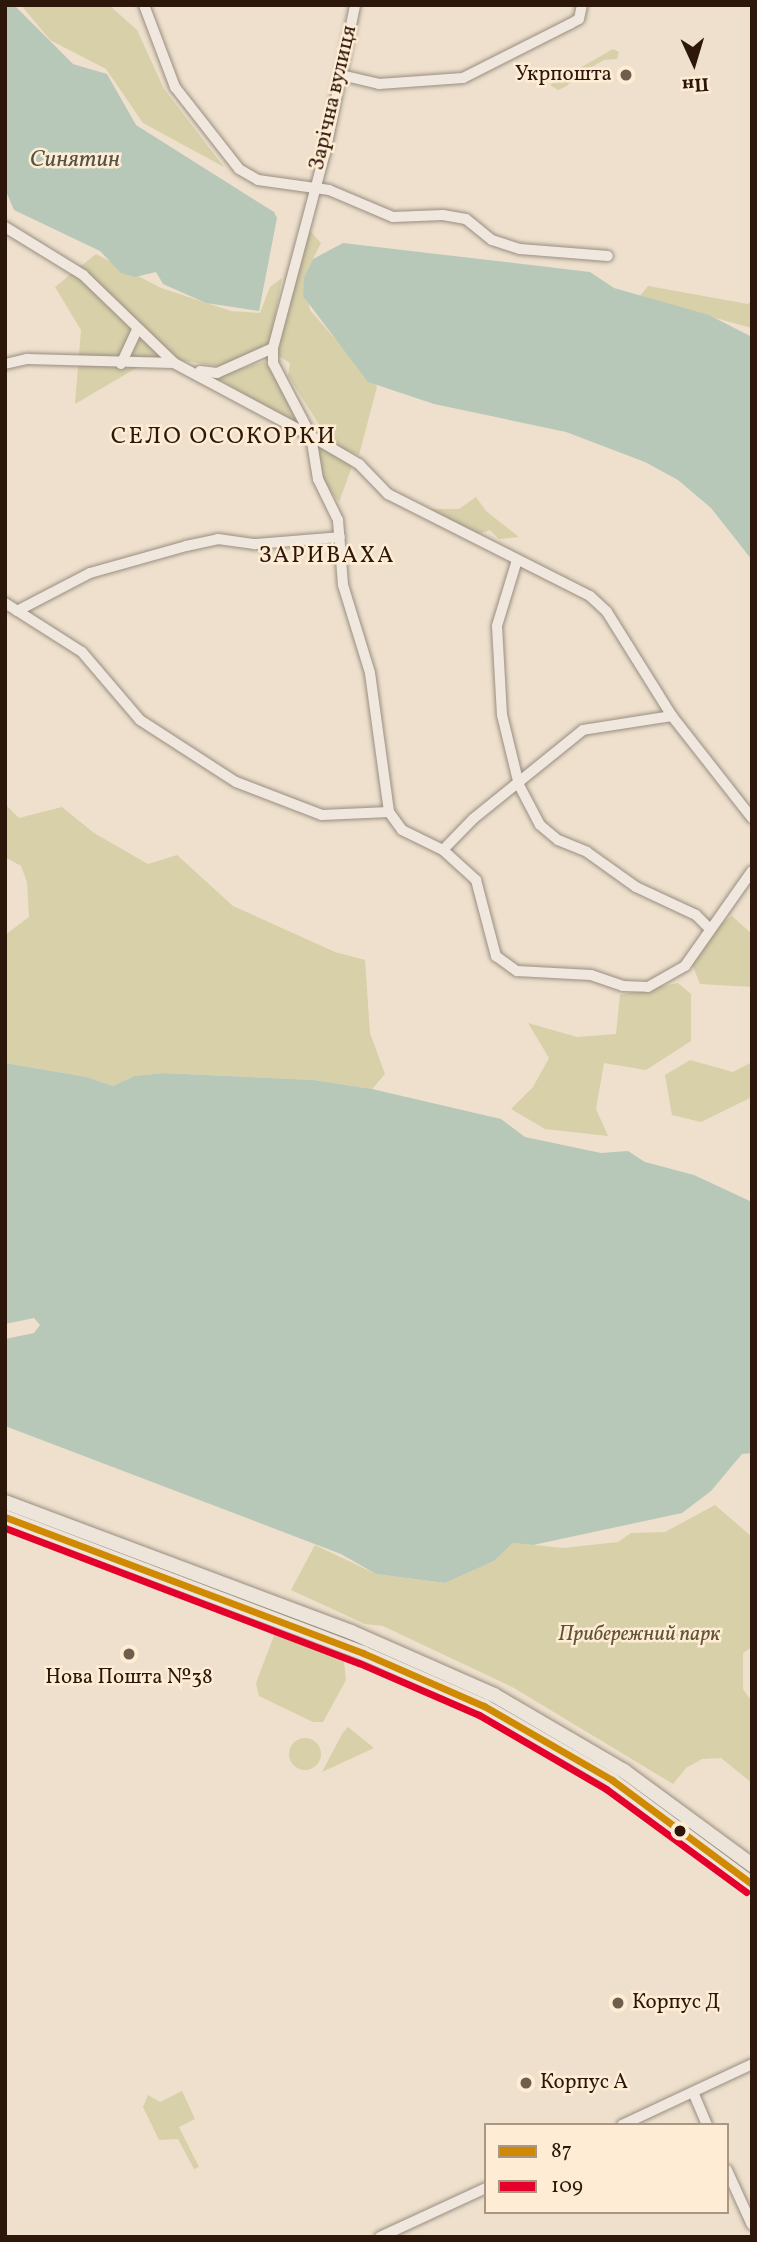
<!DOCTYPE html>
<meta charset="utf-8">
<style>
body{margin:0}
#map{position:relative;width:757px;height:2242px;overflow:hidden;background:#eee0cc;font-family:Vollkorn,serif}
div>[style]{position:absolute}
.green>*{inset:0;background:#d7d0a9}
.round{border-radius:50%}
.water>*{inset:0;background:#b7c8b9}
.roads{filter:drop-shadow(0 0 2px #998e82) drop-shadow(0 0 2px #998e82)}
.minor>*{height:10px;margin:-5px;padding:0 5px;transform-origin:5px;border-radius:5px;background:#f0e8df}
.major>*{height:14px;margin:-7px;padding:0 7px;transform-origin:7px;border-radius:7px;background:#ede5da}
.bus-1>*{height:7px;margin:-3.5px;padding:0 3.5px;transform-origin:3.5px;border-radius:3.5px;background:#cf8902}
.bus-2>*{height:7px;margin:-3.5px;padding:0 3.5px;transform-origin:3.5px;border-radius:3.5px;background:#e4002b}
.dots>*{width:19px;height:19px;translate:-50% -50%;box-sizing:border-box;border:4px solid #feedd4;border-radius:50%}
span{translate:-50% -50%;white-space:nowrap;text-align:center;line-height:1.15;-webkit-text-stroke:5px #feedd4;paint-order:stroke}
.poi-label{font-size:21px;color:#2d160a}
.right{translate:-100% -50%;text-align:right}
.left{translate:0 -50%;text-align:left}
.street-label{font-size:21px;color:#2d160a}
.park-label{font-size:21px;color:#625238;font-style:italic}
.water-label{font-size:23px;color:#555144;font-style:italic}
.neighbourhood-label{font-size:23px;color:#2d160a;letter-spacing:2px}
.quarter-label{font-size:24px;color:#2d160a;letter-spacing:2px}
.frame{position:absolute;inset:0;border:7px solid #2d160a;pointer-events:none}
.legend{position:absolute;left:484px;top:2123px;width:245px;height:91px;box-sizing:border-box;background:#feedd4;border:2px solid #aa9783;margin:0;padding:9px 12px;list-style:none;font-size:21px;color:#2d160a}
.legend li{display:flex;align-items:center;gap:14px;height:35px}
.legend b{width:35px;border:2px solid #aa9783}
.north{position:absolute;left:659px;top:28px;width:70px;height:70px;-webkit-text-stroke:5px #feedd4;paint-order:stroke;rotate:176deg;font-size:19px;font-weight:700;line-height:28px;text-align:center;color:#2d160a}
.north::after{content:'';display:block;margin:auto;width:24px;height:32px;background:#2d160a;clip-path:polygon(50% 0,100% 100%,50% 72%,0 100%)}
</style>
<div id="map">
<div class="green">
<i style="clip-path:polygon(21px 5px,109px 5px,137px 30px,164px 89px,224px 167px,143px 123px,106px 69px,50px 40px)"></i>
<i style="clip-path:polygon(613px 49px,619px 52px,617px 59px,604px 60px,574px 77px,567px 86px,558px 90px,550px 85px)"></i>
<i style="clip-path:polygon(305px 225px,321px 243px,304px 277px,310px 310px,377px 387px,359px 455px,340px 448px,322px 429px,288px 376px,290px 363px,277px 355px)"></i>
<i style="clip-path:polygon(96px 254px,161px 288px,231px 311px,260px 313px,270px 287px,282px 278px,270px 343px,226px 367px,155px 357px,75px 404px,81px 330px,55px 287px)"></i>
<i style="clip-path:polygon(648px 286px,748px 304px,752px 300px,752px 328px,639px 297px)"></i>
<i style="clip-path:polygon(264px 362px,272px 366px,297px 419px,292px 423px,214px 376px)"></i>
<i style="clip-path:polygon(316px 443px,353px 464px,339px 502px,320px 477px)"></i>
<i style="clip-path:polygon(476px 497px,486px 511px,519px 537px,499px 539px,490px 530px,476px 535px,429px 509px,459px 509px)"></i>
<i style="clip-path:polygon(5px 804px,19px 818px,62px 807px,94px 833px,148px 864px,177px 855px,233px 906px,335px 952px,365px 960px,370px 1033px,385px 1074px,372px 1089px,314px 1080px,163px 1073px,134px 1076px,113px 1086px,87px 1077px,5px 1063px,5px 935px,29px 917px,27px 882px,21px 866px,5px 857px)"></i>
<i style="clip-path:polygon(732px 916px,752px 934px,752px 987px,700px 984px,692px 964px,717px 927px)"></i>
<i style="clip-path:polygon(678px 983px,691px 994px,691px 1041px,646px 1070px,604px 1063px,596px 1109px,608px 1136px,545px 1129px,511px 1109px,533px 1087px,549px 1058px,528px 1023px,577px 1037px,616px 1034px,620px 995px)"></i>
<i style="clip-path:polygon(690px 1060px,733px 1072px,752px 1062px,752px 1097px,701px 1122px,672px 1115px,665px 1075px)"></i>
<i style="clip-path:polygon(715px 1505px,752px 1537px,752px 1647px,743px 1653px,743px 1689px,752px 1702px,752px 1783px,721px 1758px,702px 1759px,686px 1768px,673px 1784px,514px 1688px,383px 1626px,365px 1624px,291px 1590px,315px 1545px,376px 1574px,445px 1583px,494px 1561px,513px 1543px,563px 1548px,618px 1542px,631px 1533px,665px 1532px)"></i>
<i style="clip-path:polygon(150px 1581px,265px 1626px,258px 1628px,156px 1589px)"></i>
<i style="clip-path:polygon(275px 1633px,302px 1639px,344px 1662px,346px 1680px,323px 1722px,313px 1722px,259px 1696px,256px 1683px)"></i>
<i style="clip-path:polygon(348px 1727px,374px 1748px,322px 1772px,342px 1734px)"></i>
<i class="round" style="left:289px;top:1738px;width:32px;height:32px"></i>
<i style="clip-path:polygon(182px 2091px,195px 2119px,179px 2127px,199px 2167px,194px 2169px,178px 2139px,159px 2140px,143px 2107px,148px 2095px,160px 2102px)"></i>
</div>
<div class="water">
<i style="clip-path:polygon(5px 5px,14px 5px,73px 64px,107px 74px,136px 125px,274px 212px,277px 218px,259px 311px,206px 303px,163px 284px,156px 272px,135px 277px,121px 273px,100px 251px,14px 210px,5px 189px)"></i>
<i style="clip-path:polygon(343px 243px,590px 272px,614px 288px,709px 315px,752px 337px,752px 560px,711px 508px,678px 480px,645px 462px,566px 432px,434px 404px,368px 382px,303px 296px,304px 277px,313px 259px)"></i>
<i style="clip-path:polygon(5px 1063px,87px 1077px,113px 1086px,134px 1076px,163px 1073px,314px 1080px,372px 1089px,501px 1119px,525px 1137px,601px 1153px,628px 1151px,645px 1162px,694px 1175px,752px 1202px,752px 1453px,742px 1454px,711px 1491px,682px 1513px,533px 1545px,513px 1543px,494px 1561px,445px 1583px,376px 1574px,341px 1554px,5px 1426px,5px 1339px,34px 1333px,40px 1325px,34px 1318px,5px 1324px)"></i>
</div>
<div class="roads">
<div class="minor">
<i style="left:144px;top:5px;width:88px;rotate:69.3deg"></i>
<i style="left:175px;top:87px;width:104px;rotate:52deg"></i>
<i style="left:239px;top:169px;width:22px;rotate:30deg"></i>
<i style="left:258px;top:180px;width:72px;rotate:8deg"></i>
<i style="left:329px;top:190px;width:69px;rotate:22.9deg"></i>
<i style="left:393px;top:217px;width:50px;rotate:-2.3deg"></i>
<i style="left:443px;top:215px;width:23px;rotate:10deg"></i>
<i style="left:466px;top:219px;width:33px;rotate:39deg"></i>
<i style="left:492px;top:240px;width:29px;rotate:18deg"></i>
<i style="left:520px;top:249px;width:88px;rotate:4.5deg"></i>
<i style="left:341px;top:75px;width:39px;rotate:13deg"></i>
<i style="left:379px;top:84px;width:84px;rotate:-4.1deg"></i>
<i style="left:463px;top:78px;width:120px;rotate:-26.8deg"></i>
<i style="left:570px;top:24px;width:10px;rotate:-29deg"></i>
<i style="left:579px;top:19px;width:14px;rotate:-78deg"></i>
<i style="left:5px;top:227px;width:92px;rotate:31.6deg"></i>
<i style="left:83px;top:275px;width:127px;rotate:44deg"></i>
<i style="left:174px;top:363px;width:155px;rotate:28.1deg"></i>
<i style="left:311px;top:436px;width:44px;rotate:80.8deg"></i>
<i style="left:318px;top:479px;width:46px;rotate:64deg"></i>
<i style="left:338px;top:520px;width:65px;rotate:85.6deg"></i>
<i style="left:343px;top:585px;width:92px;rotate:72.9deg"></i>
<i style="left:370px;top:673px;width:140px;rotate:82.2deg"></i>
<i style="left:273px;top:348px;width:15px;rotate:90deg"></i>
<i style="left:273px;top:363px;width:82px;rotate:62.5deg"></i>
<i style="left:311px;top:436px;width:56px;rotate:30.3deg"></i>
<i style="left:359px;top:464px;width:42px;rotate:46deg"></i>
<i style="left:388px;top:494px;width:226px;rotate:26.8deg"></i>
<i style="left:590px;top:596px;width:23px;rotate:43deg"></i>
<i style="left:607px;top:612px;width:123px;rotate:58deg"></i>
<i style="left:672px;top:716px;width:130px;rotate:51.9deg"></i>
<i style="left:5px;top:364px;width:23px;rotate:-13deg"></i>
<i style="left:27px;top:359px;width:147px;rotate:1.6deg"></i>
<i style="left:121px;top:364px;width:38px;rotate:-65deg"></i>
<i style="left:200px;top:371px;width:17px;rotate:7deg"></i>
<i style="left:217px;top:373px;width:61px;rotate:-24.1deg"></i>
<i style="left:273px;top:348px;width:202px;rotate:-75.1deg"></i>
<i style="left:325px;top:153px;width:151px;rotate:-78.5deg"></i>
<i style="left:517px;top:560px;width:69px;rotate:106.9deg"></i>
<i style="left:497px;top:626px;width:89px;rotate:86.8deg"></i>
<i style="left:502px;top:715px;width:72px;rotate:76.3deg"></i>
<i style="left:519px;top:785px;width:45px;rotate:62.3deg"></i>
<i style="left:540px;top:825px;width:23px;rotate:40deg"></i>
<i style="left:558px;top:840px;width:31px;rotate:22deg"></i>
<i style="left:587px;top:852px;width:60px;rotate:35.5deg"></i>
<i style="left:636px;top:887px;width:66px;rotate:25deg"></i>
<i style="left:696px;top:915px;width:18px;rotate:45deg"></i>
<i style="left:5px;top:603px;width:91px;rotate:32.5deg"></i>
<i style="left:82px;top:652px;width:89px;rotate:49.5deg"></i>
<i style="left:140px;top:720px;width:114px;rotate:32.9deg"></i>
<i style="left:236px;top:782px;width:92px;rotate:21deg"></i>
<i style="left:322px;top:815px;width:67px;rotate:-2.6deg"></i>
<i style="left:389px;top:812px;width:22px;rotate:54deg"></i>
<i style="left:402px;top:830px;width:46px;rotate:26deg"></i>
<i style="left:17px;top:611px;width:82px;rotate:-27.5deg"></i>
<i style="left:90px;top:573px;width:100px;rotate:-15.7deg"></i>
<i style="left:186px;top:546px;width:33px;rotate:-12deg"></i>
<i style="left:218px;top:539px;width:37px;rotate:8deg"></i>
<i style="left:255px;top:544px;width:85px;rotate:-4.7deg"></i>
<i style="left:672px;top:716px;width:90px;rotate:171.1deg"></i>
<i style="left:583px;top:730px;width:141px;rotate:141deg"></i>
<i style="left:473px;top:819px;width:43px;rotate:134.1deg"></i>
<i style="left:443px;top:850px;width:45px;rotate:42.3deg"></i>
<i style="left:476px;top:880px;width:79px;rotate:75.3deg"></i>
<i style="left:496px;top:956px;width:26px;rotate:36deg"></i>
<i style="left:517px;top:971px;width:74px;rotate:3.1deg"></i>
<i style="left:591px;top:975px;width:34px;rotate:19deg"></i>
<i style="left:623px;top:986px;width:25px;rotate:2deg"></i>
<i style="left:648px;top:987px;width:43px;rotate:-29.6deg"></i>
<i style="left:685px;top:966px;width:116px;rotate:-54.8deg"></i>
<i style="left:693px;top:2092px;width:36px;rotate:67deg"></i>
<i style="left:622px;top:2125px;width:144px;rotate:-25.1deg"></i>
<i style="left:727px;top:2170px;width:60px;rotate:65.6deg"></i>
<i style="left:380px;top:2237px;width:117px;rotate:-24.8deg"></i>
</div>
<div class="major">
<i style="left:5px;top:1502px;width:370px;rotate:20.6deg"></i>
<i style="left:351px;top:1632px;width:156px;rotate:23.8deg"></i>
<i style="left:494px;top:1695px;width:151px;rotate:30.3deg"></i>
<i style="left:624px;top:1771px;width:159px;rotate:36.3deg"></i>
<i style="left:5px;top:1517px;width:383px;rotate:20.8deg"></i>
<i style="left:363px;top:1653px;width:132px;rotate:23.7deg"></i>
<i style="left:484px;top:1706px;width:148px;rotate:30deg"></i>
<i style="left:612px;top:1780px;width:174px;rotate:36.6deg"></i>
</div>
</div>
<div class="bus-1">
<i style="left:5px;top:1517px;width:383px;rotate:20.8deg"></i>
<i style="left:363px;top:1653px;width:132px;rotate:23.7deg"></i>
<i style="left:484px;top:1706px;width:148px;rotate:30deg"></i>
<i style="left:612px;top:1780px;width:174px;rotate:36.6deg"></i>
</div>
<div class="bus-2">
<i style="left:5px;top:1528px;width:379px;rotate:20.9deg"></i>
<i style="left:359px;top:1663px;width:131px;rotate:23.4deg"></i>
<i style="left:479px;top:1715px;width:147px;rotate:30.2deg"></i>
<i style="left:606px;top:1789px;width:174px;rotate:36.3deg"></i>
</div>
<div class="dots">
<i style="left:626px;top:75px;background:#715d4e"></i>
<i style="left:129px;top:1654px;background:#715d4e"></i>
<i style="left:680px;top:1831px;background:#2d160a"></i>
<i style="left:618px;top:2003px;background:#715d4e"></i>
<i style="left:526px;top:2083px;background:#715d4e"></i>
</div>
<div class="poi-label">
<span class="right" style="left:612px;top:75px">Укрпошта</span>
<span style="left:129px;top:1678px">Нова Пошта №38</span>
<span class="left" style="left:632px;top:2003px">Корпус Д</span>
<span class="left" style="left:540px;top:2083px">Корпус А</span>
</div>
<div class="street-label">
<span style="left:334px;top:98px;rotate:-77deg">Зарічна вулиця</span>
</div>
<div class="park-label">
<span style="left:639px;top:1635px">Прибережний парк</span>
</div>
<div class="water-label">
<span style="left:75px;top:160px">Синятин</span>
</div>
<div class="neighbourhood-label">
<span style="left:327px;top:556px">ЗАРИВАХА</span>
</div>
<div class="quarter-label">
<span style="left:224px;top:438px">СЕЛО ОСОКОРКИ</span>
</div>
<div class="frame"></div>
<ul class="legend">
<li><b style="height:9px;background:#cf8902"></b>87</li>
<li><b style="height:9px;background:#e4002b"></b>109</li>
</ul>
<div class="north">Пн</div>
</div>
